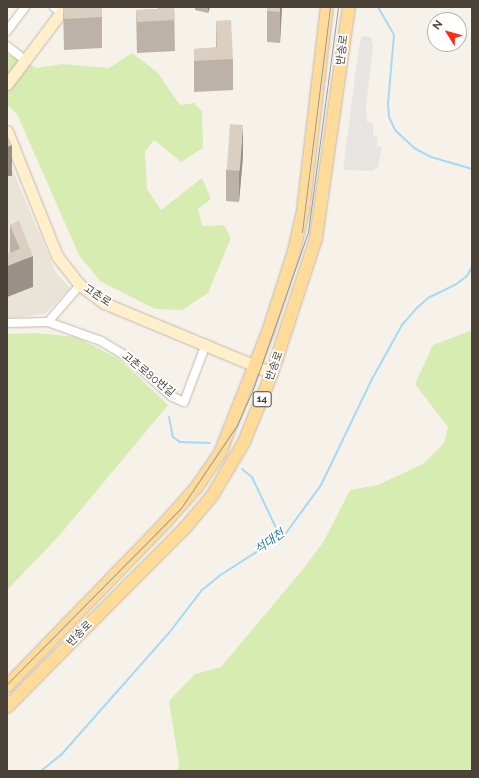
<!DOCTYPE html>
<meta charset="utf-8">
<style>
body{margin:0}
#map{position:relative;width:479px;height:778px;overflow:hidden;background:#f6f2ea;font-family:Raleway,"Noto Sans KR",sans-serif}
div>[style]{position:absolute}
.residential>*{inset:0;background:#eae3d8}
.green>*{inset:0;background:#d6ecb1}
.parking>*{inset:0;background:#e7e5e2}
.stream>*{height:2px;margin:-1px;padding:0 1px;transform-origin:1px;border-radius:1px;background:#a4daf5}
.roads{filter:drop-shadow(0 0 1px #c2b9ac) drop-shadow(0 0 1px #c2b9ac)}
.street>*{height:8px;margin:-4px;padding:0 4px;transform-origin:4px;border-radius:4px;background:#fff}
.secondary>*{height:11px;margin:-5.5px;padding:0 5.5px;transform-origin:5.5px;border-radius:5.5px;background:#ffefcb}
.primary>*{height:12px;margin:-6px;padding:0 6px;transform-origin:6px;border-radius:6px;background:#ffdb9a}
.tram>*{height:1px;margin:-0.5px;padding:0 0.5px;transform-origin:0.5px;border-radius:0.5px;background:#999}
.wall>*{inset:0;background:#bcb2a7}
.shaded-wall>*{inset:0;background:#999188;transform-origin:0 0}
.building>*{inset:0;background:#dbcfc2;transform-origin:0 0}
span{translate:-50% -50%;white-space:nowrap;text-align:center;line-height:1.15;-webkit-text-stroke:3.5px #fff;paint-order:stroke}
.shield-label span{padding:1px 3px;background:#fff;border:1px solid;border-radius:3px;-webkit-text-stroke-width:0}
.shield-label{font-size:10px;color:#4b4237;font-weight:700}
.street-label{font-size:11px;color:#4b4237}
.water-label{font-size:12px;color:#2578a5;font-style:italic}
.frame{position:absolute;inset:0;border:8px solid #4b4237;pointer-events:none}
.north{position:absolute;left:427px;top:12px;width:40px;height:40px;box-sizing:border-box;background:#fff;border:1px solid #b7b3af;border-radius:50%;rotate:307deg;font-size:11px;font-weight:700;line-height:16px;text-align:center;color:#4b4237}
.north::after{content:'';display:block;margin:auto;width:14px;height:18px;background:#ff2a18;clip-path:polygon(50% 0,100% 100%,50% 72%,0 100%)}
</style>
<div id="map">
<div class="residential">
<i style="clip-path:polygon(7px 157px,56px 273px,70px 288px,45px 314px,7px 318px)"></i>
</div>
<div class="green">
<i style="clip-path:polygon(132px 53px,157px 72px,180px 105px,194px 103px,202px 111px,203px 148px,181px 162px,154px 140px,145px 151px,147px 189px,161px 210px,202px 178px,211px 199px,198px 209px,202px 226px,224px 225px,231px 238px,208px 293px,182px 310px,155px 309px,100px 281px,79px 255px,17px 114px,7px 105px,7px 54px,37px 68px,62px 64px,109px 68px)"></i>
<i style="clip-path:polygon(472px 330px,472px 771px,177px 771px,179px 765px,169px 701px,195px 674px,221px 667px,304px 568px,324px 541px,350px 490px,378px 485px,423px 464px,444px 443px,448px 427px,415px 384px,433px 345px)"></i>
<i style="clip-path:polygon(35px 333px,76px 337px,121px 360px,168px 405px,58px 537px,7px 590px,7px 334px)"></i>
</div>
<div class="parking">
<i style="clip-path:polygon(362px 36px,371px 37px,373px 48px,366px 106px,367px 122px,373px 123px,373px 136px,378px 137px,377px 146px,382px 147px,378px 167px,373px 171px,343px 170px,359px 46px)"></i>
</div>
<div class="stream">
<i style="left:378px;top:7px;width:32px;rotate:60deg"></i>
<i style="left:394px;top:35px;width:68px;rotate:95deg"></i>
<i style="left:388px;top:103px;width:14px;rotate:86deg"></i>
<i style="left:389px;top:117px;width:14px;rotate:65deg"></i>
<i style="left:395px;top:130px;width:26px;rotate:43deg"></i>
<i style="left:414px;top:148px;width:19px;rotate:28deg"></i>
<i style="left:431px;top:157px;width:43px;rotate:16.3deg"></i>
<i style="left:169px;top:417px;width:20px;rotate:79deg"></i>
<i style="left:173px;top:437px;width:9px;rotate:36deg"></i>
<i style="left:180px;top:442px;width:30px;rotate:2deg"></i>
<i style="left:242px;top:469px;width:13px;rotate:39deg"></i>
<i style="left:252px;top:477px;width:56px;rotate:64.8deg"></i>
<i style="left:276px;top:528px;width:12px;rotate:85deg"></i>
<i style="left:41px;top:771px;width:26px;rotate:-39deg"></i>
<i style="left:61px;top:755px;width:163px;rotate:-48.5deg"></i>
<i style="left:169px;top:633px;width:54px;rotate:-52.5deg"></i>
<i style="left:202px;top:590px;width:22px;rotate:-39deg"></i>
<i style="left:219px;top:576px;width:80px;rotate:-32.7deg"></i>
<i style="left:286px;top:533px;width:59px;rotate:-53.9deg"></i>
<i style="left:321px;top:485px;width:115px;rotate:-64.3deg"></i>
<i style="left:371px;top:381px;width:64px;rotate:-61deg"></i>
<i style="left:402px;top:325px;width:23px;rotate:-49deg"></i>
<i style="left:417px;top:308px;width:15px;rotate:-42deg"></i>
<i style="left:428px;top:298px;width:30px;rotate:-26deg"></i>
<i style="left:455px;top:285px;width:15px;rotate:-37deg"></i>
<i style="left:467px;top:276px;width:10px;rotate:-61deg"></i>
</div>
<div class="roads">
<div class="street">
<i style="left:54px;top:7px;width:9px;rotate:41deg"></i>
<i style="left:7px;top:31px;width:30px;rotate:-53deg"></i>
<i style="left:7px;top:46px;width:23px;rotate:38deg"></i>
<i style="left:48px;top:322px;width:49px;rotate:-49.1deg"></i>
<i style="left:7px;top:323px;width:41px;rotate:-1.4deg"></i>
<i style="left:48px;top:322px;width:56px;rotate:19.7deg"></i>
<i style="left:101px;top:341px;width:33px;rotate:31deg"></i>
<i style="left:129px;top:358px;width:57px;rotate:42.1deg"></i>
<i style="left:171px;top:396px;width:14px;rotate:25deg"></i>
<i style="left:184px;top:402px;width:62px;rotate:-69.2deg"></i>
</div>
<div class="secondary">
<i style="left:7px;top:84px;width:96px;rotate:-53deg"></i>
<i style="left:7px;top:131px;width:135px;rotate:68.2deg"></i>
<i style="left:57px;top:256px;width:37px;rotate:52deg"></i>
<i style="left:80px;top:285px;width:30px;rotate:37deg"></i>
<i style="left:104px;top:303px;width:182px;rotate:22.6deg"></i>
</div>
<div class="primary">
<i style="left:7px;top:686px;width:226px;rotate:-45.9deg"></i>
<i style="left:164px;top:524px;width:48px;rotate:-48.4deg"></i>
<i style="left:196px;top:488px;width:42px;rotate:-55.6deg"></i>
<i style="left:220px;top:453px;width:130px;rotate:-68.4deg"></i>
<i style="left:268px;top:332px;width:85px;rotate:-72.2deg"></i>
<i style="left:294px;top:251px;width:41px;rotate:-77.3deg"></i>
<i style="left:303px;top:211px;width:205px;rotate:-83.3deg"></i>
<i style="left:7px;top:707px;width:251px;rotate:-45.2deg"></i>
<i style="left:184px;top:529px;width:43px;rotate:-49.7deg"></i>
<i style="left:212px;top:496px;width:63px;rotate:-59.3deg"></i>
<i style="left:244px;top:442px;width:74px;rotate:-67.9deg"></i>
<i style="left:272px;top:373px;width:142px;rotate:-71.9deg"></i>
<i style="left:316px;top:238px;width:233px;rotate:-81.9deg"></i>
</div>
</div>
<div class="tram">
<i style="left:302px;top:232px;width:227px;rotate:-82.9deg"></i>
<i style="left:7px;top:684px;width:247px;rotate:-45.3deg"></i>
<i style="left:181px;top:508px;width:100px;rotate:-56deg"></i>
<i style="left:237px;top:425px;width:39px;rotate:-66deg"></i>
<i style="left:253px;top:389px;width:166px;rotate:-70.7deg"></i>
<i style="left:308px;top:232px;width:227px;rotate:-82.4deg"></i>
</div>
<div class="wall">
<i style="clip-path:polygon(63px 7px,102px 17px,102px 48px,64px 50px)"></i>
<i style="clip-path:polygon(158px 7px,174px 7px,175px 51px,137px 53px,136px 10px,158px 9px)"></i>
<i style="clip-path:polygon(195px 7px,210px 7px,208px 13px,195px 10px)"></i>
<i style="clip-path:polygon(267px 7px,282px 7px,280px 43px,267px 42px)"></i>
<i style="clip-path:polygon(216px 21px,233px 59px,233px 90px,194px 92px,194px 49px,216px 48px)"></i>
<i style="clip-path:polygon(243px 156px,239px 202px,226px 201px,226px 170px)"></i>
<i style="clip-path:polygon(19px 221px,33px 287px,10px 253px,10px 225px)"></i>
</div>
<div class="shaded-wall">
<i style="clip-path:polygon(208px 7px,210px 7px,208px 13px)"></i>
<i style="clip-path:polygon(280px 7px,282px 7px,280px 43px)"></i>
<i style="clip-path:polygon(243px 125px,243px 156px,239px 202px,239px 171px)"></i>
<i style="left:12px;top:145px;width:31px;height:5px;rotate:90deg"></i>
<i style="clip-path:polygon(33px 256px,33px 287px,7px 297px,7px 266px)"></i>
</div>
<div class="building">
<i style="clip-path:polygon(63px 7px,102px 7px,102px 17px,64px 19px)"></i>
<i style="clip-path:polygon(159px 7px,174px 7px,175px 20px,137px 22px,136px 10px,159px 9px)"></i>
<i style="clip-path:polygon(267px 7px,280px 7px,280px 12px,267px 11px)"></i>
<i style="clip-path:polygon(231px 20px,233px 59px,194px 61px,194px 49px,217px 47px,216px 21px)"></i>
<i style="left:230px;top:124px;width:13px;height:46px;rotate:4deg"></i>
<i style="clip-path:polygon(7px 134px,12px 145px,7px 147px)"></i>
<i style="clip-path:polygon(19px 221px,33px 256px,7px 266px,7px 254px,20px 249px,10px 225px)"></i>
</div>
<div class="shield-label">
<span style="left:262px;top:399px">14</span>
</div>
<div class="street-label">
<span style="left:343px;top:50px;rotate:-83deg">반송로</span>
<span style="left:97px;top:296px;rotate:33deg">고촌로</span>
<span style="left:275px;top:366px;rotate:-70deg">반송로</span>
<span style="left:148px;top:375px;rotate:39deg">고촌로80번길</span>
<span style="left:80px;top:634px;rotate:-45deg">반송로</span>
</div>
<div class="water-label">
<span style="left:270px;top:542px;rotate:-35deg">석대천</span>
</div>
<div class="frame"></div>
<div class="north">N</div>
</div>
